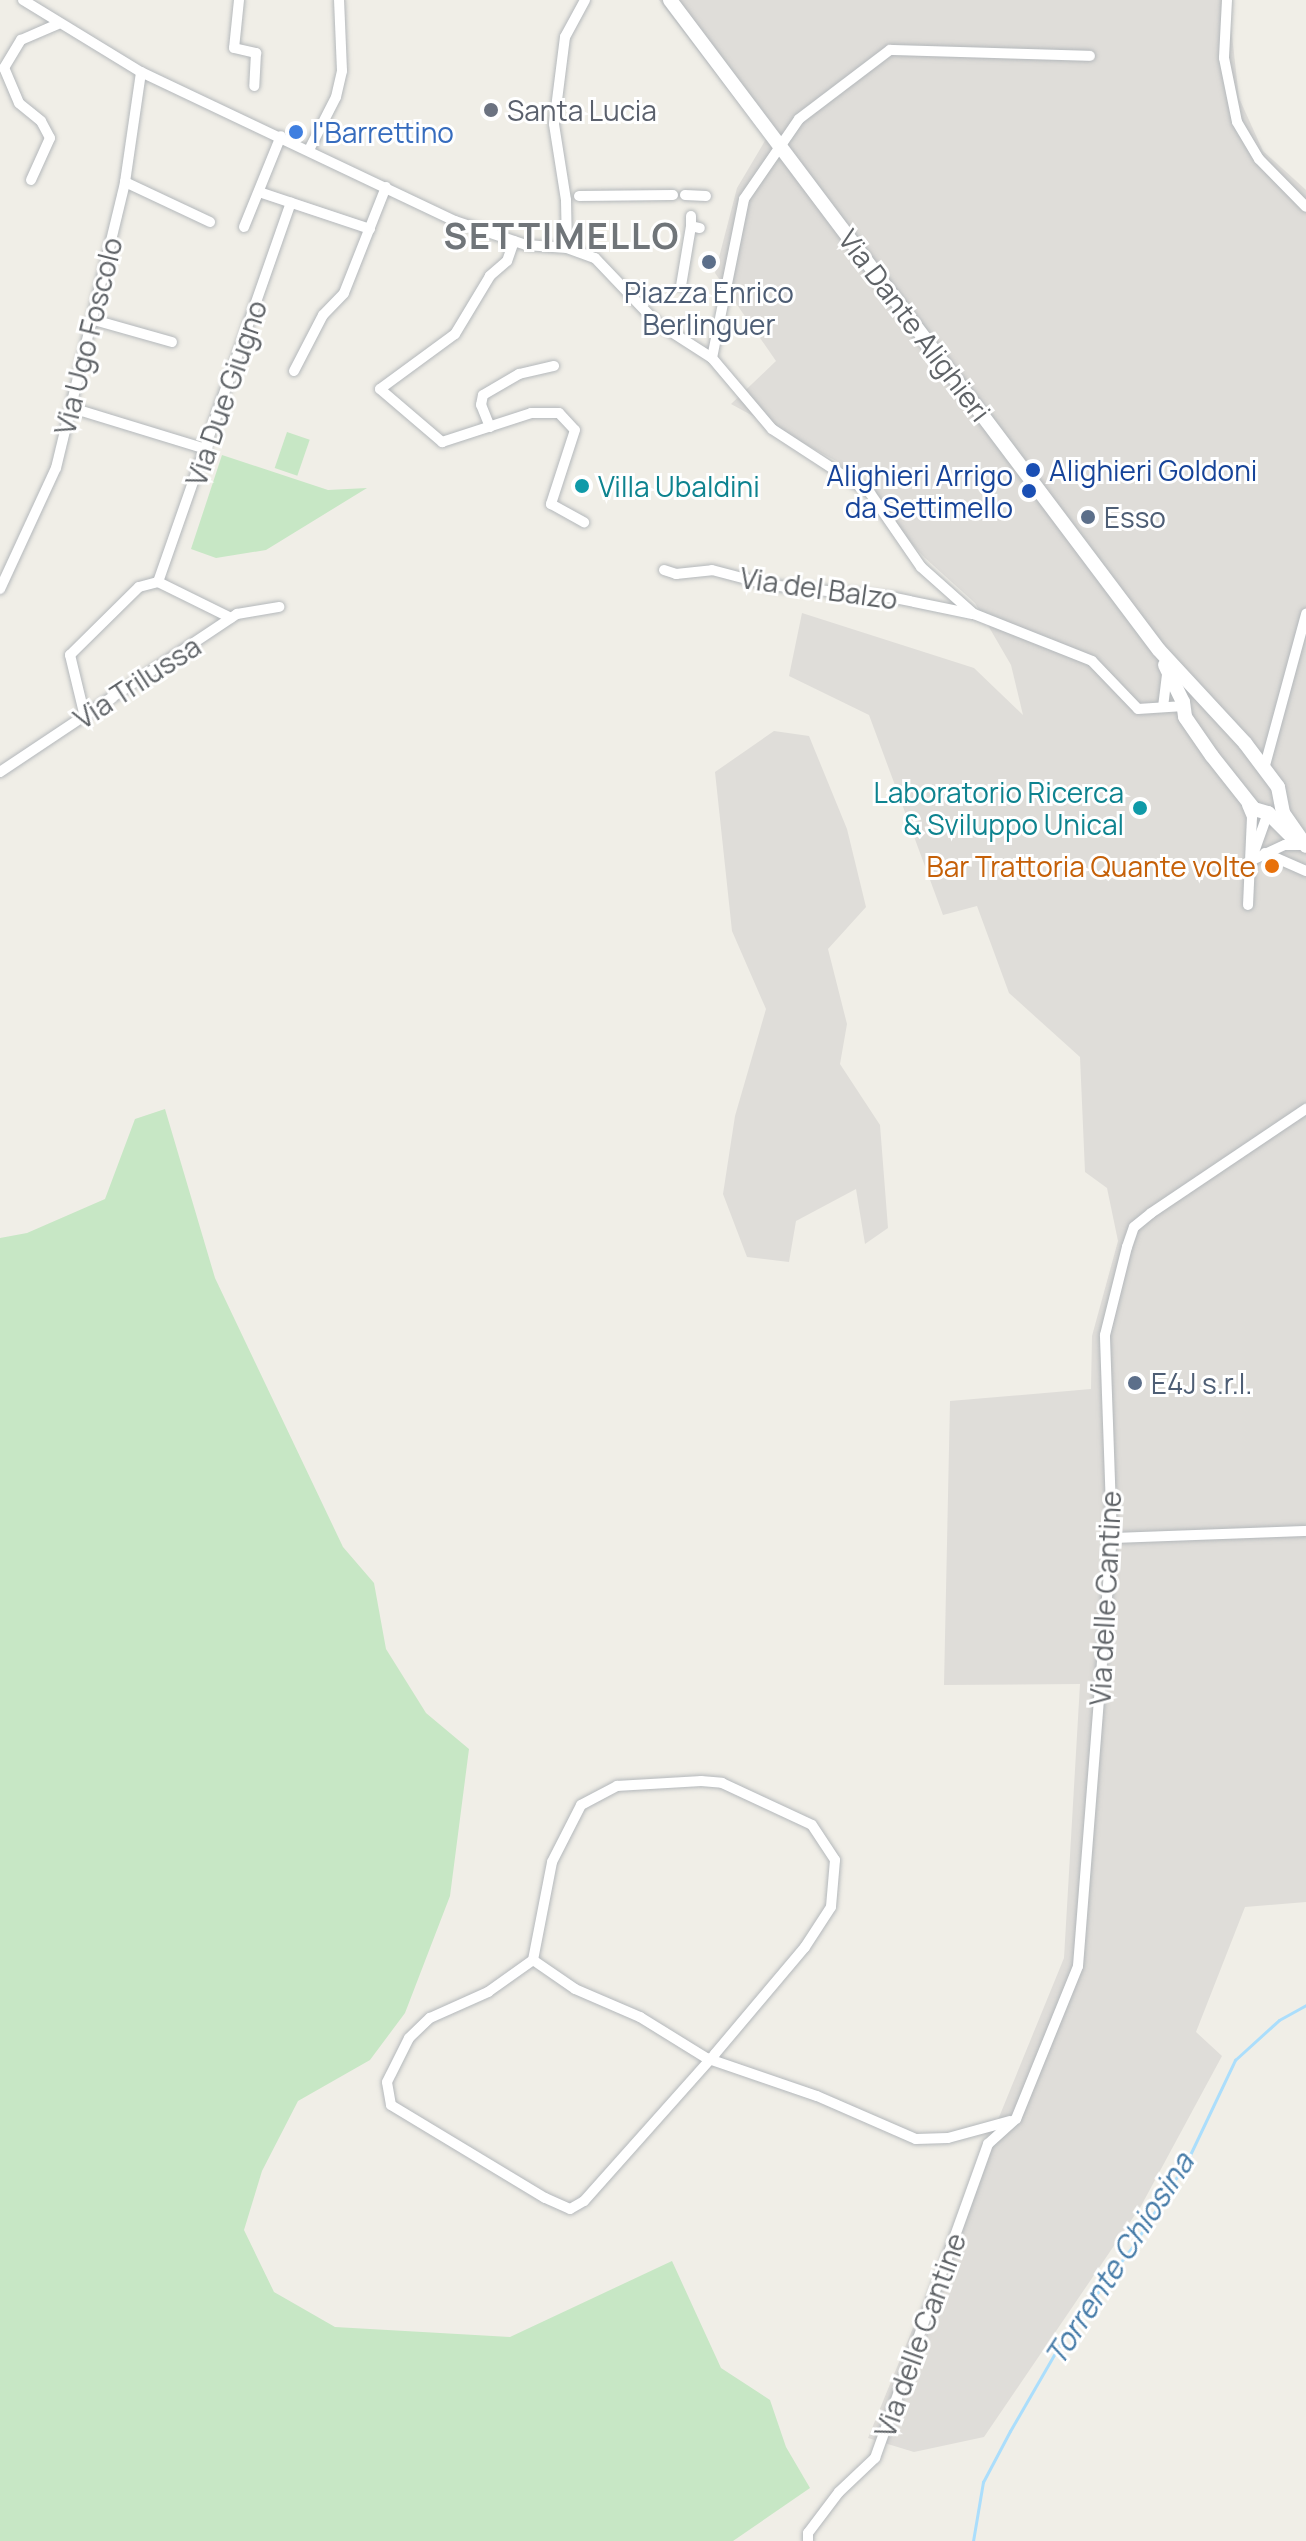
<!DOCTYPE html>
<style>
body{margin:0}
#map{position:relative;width:1306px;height:2541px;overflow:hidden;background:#f0eee7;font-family:Manrope,sans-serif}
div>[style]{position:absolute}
.industrial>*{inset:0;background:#dfddd9}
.green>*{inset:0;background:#c7e7c5;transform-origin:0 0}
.stream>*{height:3px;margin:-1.5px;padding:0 1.5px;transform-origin:1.5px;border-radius:1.5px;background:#abdefc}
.roads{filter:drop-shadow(0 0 2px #b4b8bb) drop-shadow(0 0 2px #b4b8bb)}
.minor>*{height:10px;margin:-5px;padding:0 5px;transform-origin:5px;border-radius:5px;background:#fff}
.secondary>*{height:14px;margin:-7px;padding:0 7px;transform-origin:7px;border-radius:7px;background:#fff}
.dots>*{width:22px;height:22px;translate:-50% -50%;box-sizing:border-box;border:4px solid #fff;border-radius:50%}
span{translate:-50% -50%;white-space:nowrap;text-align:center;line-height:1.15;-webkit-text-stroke:6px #fff;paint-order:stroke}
.worship-label{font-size:28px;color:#5b616d}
.left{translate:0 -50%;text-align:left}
.shop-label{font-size:28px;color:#366cbe}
.service-label{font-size:28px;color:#4e5e75}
.street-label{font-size:28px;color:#5f6367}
.transit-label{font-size:28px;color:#164399}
.right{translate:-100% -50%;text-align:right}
.culture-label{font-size:28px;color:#0d838f}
.food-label{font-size:28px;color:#c56008}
.water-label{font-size:30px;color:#447aa7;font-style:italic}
.district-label{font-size:36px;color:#707579;font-weight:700;letter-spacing:2px}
</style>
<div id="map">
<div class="industrial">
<i style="clip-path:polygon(659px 0,1228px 0,1239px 98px,1263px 151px,1306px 190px,1306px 1902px,1245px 1907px,1196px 2032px,1222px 2056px,1141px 2206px,984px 2437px,914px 2452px,868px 2438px,1064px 1958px,1080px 1684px,944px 1685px,950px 1401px,1091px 1389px,1092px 1336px,1118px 1241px,1107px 1188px,1085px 1172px,1080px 1057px,1009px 993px,977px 906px,943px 915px,869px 715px,789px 676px,802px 613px,974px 668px,1023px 715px,1011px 665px,975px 603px,924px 557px,838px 462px,731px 404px,776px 361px,715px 273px,737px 188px,766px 139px)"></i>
<i style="clip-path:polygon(774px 731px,809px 736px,847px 829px,866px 907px,828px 949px,847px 1024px,840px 1064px,880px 1125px,888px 1228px,865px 1244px,856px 1189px,796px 1221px,789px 1262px,747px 1257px,723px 1194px,735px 1116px,766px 1009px,732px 931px,715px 772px)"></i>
</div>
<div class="green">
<i style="left:287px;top:432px;width:24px;height:38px;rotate:19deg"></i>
<i style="clip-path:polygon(222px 455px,328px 490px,367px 488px,266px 550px,216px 558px,191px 549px)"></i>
<i style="clip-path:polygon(165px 1109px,215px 1278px,343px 1547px,374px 1583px,386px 1649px,426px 1713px,469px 1749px,450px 1896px,405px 2013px,370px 2060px,298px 2101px,262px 2171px,244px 2230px,274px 2292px,335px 2327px,510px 2337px,672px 2261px,721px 2368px,770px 2400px,786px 2447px,810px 2488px,733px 2541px,0 2541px,0 1238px,27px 1233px,105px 1199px,135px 1119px)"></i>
</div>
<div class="stream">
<i style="left:973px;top:2541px;width:60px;rotate:-80.4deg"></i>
<i style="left:983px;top:2482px;width:58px;rotate:-62.1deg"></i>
<i style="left:1010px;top:2431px;width:112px;rotate:-60deg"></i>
<i style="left:1066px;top:2334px;width:111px;rotate:-52.7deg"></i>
<i style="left:1133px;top:2246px;width:103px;rotate:-57.7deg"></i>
<i style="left:1188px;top:2159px;width:110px;rotate:-64.6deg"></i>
<i style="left:1235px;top:2060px;width:59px;rotate:-42.3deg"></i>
<i style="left:1279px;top:2020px;width:31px;rotate:-29deg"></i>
</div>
<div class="roads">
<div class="minor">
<i style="left:23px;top:0;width:138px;rotate:31.4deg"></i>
<i style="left:141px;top:72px;width:348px;rotate:25.4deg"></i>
<i style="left:455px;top:221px;width:75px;rotate:18.7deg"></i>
<i style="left:526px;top:245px;width:41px;rotate:4.2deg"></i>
<i style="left:567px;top:248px;width:30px;rotate:20deg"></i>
<i style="left:595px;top:258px;width:88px;rotate:46.4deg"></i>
<i style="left:656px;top:322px;width:67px;rotate:32.7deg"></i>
<i style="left:712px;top:358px;width:93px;rotate:49.8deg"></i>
<i style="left:772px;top:429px;width:117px;rotate:33.1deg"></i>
<i style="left:870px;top:493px;width:90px;rotate:55.4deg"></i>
<i style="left:921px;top:567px;width:71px;rotate:41.6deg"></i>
<i style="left:974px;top:614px;width:127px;rotate:21.7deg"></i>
<i style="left:1092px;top:661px;width:66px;rotate:46.2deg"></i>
<i style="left:1138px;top:709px;width:46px;rotate:-3.7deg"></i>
<i style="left:239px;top:0;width:48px;rotate:95.9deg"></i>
<i style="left:234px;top:48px;width:23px;rotate:13deg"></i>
<i style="left:256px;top:53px;width:33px;rotate:93deg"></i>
<i style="left:1227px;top:0;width:58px;rotate:93deg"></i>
<i style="left:1224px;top:58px;width:65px;rotate:78.5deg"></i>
<i style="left:1237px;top:122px;width:43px;rotate:59.3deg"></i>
<i style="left:1259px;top:159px;width:67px;rotate:45.6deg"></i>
<i style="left:310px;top:148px;width:57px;rotate:-63deg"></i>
<i style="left:336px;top:97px;width:27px;rotate:-77deg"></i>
<i style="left:342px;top:71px;width:71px;rotate:-92.4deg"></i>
<i style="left:31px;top:180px;width:46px;rotate:-65.7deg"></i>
<i style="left:50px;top:138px;width:19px;rotate:-118deg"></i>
<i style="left:41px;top:121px;width:28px;rotate:-141deg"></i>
<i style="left:19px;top:103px;width:38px;rotate:-113deg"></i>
<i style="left:4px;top:68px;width:33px;rotate:-59deg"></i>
<i style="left:21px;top:40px;width:40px;rotate:-23.4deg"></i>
<i style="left:125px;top:182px;width:94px;rotate:25.2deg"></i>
<i style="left:259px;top:192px;width:117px;rotate:18.4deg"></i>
<i style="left:685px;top:195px;width:21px;rotate:3deg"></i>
<i style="left:579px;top:196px;width:94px;rotate:-0.6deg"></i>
<i style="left:691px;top:216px;width:10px;rotate:90deg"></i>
<i style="left:691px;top:226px;width:9px;rotate:13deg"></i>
<i style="left:244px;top:227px;width:98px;rotate:-67.9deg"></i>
<i style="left:514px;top:241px;width:21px;rotate:109deg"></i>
<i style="left:507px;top:261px;width:23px;rotate:139deg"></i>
<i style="left:490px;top:276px;width:68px;rotate:121.1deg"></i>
<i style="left:455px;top:334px;width:93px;rotate:143.7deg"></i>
<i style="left:380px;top:389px;width:82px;rotate:40.5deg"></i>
<i style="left:442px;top:442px;width:94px;rotate:-18deg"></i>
<i style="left:531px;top:413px;width:28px"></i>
<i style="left:559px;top:413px;width:23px;rotate:47deg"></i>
<i style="left:575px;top:430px;width:78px;rotate:108deg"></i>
<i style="left:551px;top:504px;width:38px;rotate:29deg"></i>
<i style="left:567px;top:248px;width:48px;rotate:-91.2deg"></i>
<i style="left:566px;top:200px;width:77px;rotate:-99deg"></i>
<i style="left:554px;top:124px;width:88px;rotate:-82.8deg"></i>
<i style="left:565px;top:37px;width:42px;rotate:-61.6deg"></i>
<i style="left:681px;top:286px;width:61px;rotate:-80.5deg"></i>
<i style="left:94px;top:320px;width:81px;rotate:15.8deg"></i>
<i style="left:712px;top:358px;width:162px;rotate:-78.6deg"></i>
<i style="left:744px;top:199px;width:97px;rotate:-55.5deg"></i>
<i style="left:799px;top:119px;width:114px;rotate:-37.2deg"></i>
<i style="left:890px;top:50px;width:200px;rotate:1.7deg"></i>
<i style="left:294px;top:371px;width:63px;rotate:-62.6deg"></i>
<i style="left:323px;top:315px;width:30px;rotate:-46deg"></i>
<i style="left:344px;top:293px;width:114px;rotate:-68.4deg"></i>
<i style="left:72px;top:408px;width:140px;rotate:17deg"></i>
<i style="left:490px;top:427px;width:24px;rotate:-112deg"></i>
<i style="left:481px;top:405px;width:10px;rotate:-79deg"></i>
<i style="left:483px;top:395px;width:42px;rotate:-30.3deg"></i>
<i style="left:519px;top:374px;width:36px;rotate:-13deg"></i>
<i style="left:664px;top:570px;width:13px;rotate:18deg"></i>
<i style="left:676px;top:574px;width:36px;rotate:-6deg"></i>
<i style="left:712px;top:570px;width:59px;rotate:14.7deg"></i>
<i style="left:769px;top:585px;width:127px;rotate:5.9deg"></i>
<i style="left:895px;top:598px;width:79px;rotate:11.7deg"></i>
<i style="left:158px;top:582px;width:81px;rotate:26.3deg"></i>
<i style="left:0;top:589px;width:133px;rotate:-65.2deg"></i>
<i style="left:56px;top:468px;width:294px;rotate:-76.4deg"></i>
<i style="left:125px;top:182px;width:111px;rotate:-81.7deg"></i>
<i style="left:1163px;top:707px;width:35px;rotate:-83deg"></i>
<i style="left:85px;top:717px;width:64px;rotate:-103.6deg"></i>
<i style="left:70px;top:655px;width:97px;rotate:-44.6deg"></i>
<i style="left:139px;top:587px;width:20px;rotate:-15deg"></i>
<i style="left:158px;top:582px;width:402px;rotate:-70.7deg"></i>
<i style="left:1264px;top:769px;width:161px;rotate:-74.8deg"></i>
<i style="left:0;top:772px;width:285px;rotate:-33.7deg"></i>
<i style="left:237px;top:614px;width:43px;rotate:-9.5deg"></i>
<i style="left:1247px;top:805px;width:13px;rotate:67deg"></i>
<i style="left:1252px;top:817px;width:88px;rotate:92.6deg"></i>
<i style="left:1254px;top:852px;width:41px;rotate:-70.3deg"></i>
<i style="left:1265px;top:853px;width:45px;rotate:23.7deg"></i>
<i style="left:1250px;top:861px;width:38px;rotate:-25deg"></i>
<i style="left:1285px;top:845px;width:17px"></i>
<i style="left:1112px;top:1538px;width:194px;rotate:-2.1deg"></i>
<i style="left:701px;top:1781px;width:21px;rotate:5deg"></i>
<i style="left:722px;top:1783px;width:99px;rotate:25deg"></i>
<i style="left:812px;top:1825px;width:42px;rotate:56.7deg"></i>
<i style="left:835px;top:1860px;width:47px;rotate:94.9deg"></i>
<i style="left:831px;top:1907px;width:48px;rotate:123deg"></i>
<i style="left:805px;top:1947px;width:140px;rotate:130.1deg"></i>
<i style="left:715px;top:2054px;width:197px;rotate:131.7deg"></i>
<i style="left:584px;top:2201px;width:16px;rotate:150deg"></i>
<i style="left:570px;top:2209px;width:27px;rotate:-156deg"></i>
<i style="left:545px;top:2198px;width:180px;rotate:-148.9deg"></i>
<i style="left:391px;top:2105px;width:23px;rotate:-100deg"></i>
<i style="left:387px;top:2082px;width:49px;rotate:-63.4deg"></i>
<i style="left:409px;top:2038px;width:29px;rotate:-44deg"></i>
<i style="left:430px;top:2018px;width:64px;rotate:-24.1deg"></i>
<i style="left:488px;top:1992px;width:55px;rotate:-35.4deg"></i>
<i style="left:533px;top:1960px;width:100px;rotate:-79deg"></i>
<i style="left:552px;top:1862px;width:64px;rotate:-63deg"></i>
<i style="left:581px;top:1805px;width:41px;rotate:-27.8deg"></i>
<i style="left:617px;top:1786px;width:84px;rotate:-3.4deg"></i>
<i style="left:533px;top:1960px;width:51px;rotate:34.6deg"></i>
<i style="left:575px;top:1989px;width:71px;rotate:23.3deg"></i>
<i style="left:640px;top:2017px;width:78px;rotate:31.8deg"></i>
<i style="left:706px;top:2058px;width:117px;rotate:18.9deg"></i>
<i style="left:817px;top:2096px;width:108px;rotate:23.5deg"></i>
<i style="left:916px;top:2139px;width:32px;rotate:-2deg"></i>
<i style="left:948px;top:2138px;width:64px;rotate:-15.3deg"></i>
<i style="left:808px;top:2541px;width:8px;rotate:-90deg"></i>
<i style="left:808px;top:2533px;width:51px;rotate:-52.9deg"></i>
<i style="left:839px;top:2492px;width:50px;rotate:-43.4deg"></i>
<i style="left:875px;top:2458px;width:334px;rotate:-70.2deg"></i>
<i style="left:988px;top:2144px;width:38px;rotate:-42deg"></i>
<i style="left:1016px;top:2119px;width:165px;rotate:-67.9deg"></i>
<i style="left:1078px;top:1966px;width:429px;rotate:-85.5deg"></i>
<i style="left:1112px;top:1538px;width:203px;rotate:-92deg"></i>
<i style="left:1105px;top:1335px;width:91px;rotate:-76deg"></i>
<i style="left:1127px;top:1247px;width:21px;rotate:-71deg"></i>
<i style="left:1134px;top:1227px;width:22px;rotate:-39deg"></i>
<i style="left:1151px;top:1213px;width:187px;rotate:-33.9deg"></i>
</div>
<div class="secondary">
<i style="left:670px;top:0;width:813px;rotate:53.05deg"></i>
<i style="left:1159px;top:650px;width:127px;rotate:47.2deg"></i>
<i style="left:1245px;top:743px;width:55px;rotate:53.1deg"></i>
<i style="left:1278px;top:787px;width:26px;rotate:79deg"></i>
<i style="left:1283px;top:813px;width:40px;rotate:55.1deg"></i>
<i style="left:1165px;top:665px;width:41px;rotate:64.1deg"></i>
<i style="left:1183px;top:702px;width:15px;rotate:82deg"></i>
<i style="left:1185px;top:717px;width:47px;rotate:55.3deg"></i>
<i style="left:1212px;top:756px;width:68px;rotate:51.6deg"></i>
<i style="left:1254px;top:809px;width:15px;rotate:16deg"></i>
<i style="left:1268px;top:813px;width:35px;rotate:45deg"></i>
</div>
</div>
<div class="dots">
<i style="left:491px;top:110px;background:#6b7280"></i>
<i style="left:296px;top:132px;background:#3f7fe0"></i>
<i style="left:709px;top:262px;background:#5c6f8a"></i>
<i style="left:1033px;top:470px;background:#1a4fb4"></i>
<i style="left:582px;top:486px;background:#0f9aa8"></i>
<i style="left:1029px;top:491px;background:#1a4fb4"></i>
<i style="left:1088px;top:517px;background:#5c6f8a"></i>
<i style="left:1140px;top:808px;background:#0f9aa8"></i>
<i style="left:1272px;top:866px;background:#e8710a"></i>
<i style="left:1135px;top:1383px;background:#5c6f8a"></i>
</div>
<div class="worship-label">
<span class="left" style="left:507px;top:110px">Santa Lucia</span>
</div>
<div class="shop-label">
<span class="left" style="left:312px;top:132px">I'Barrettino</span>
</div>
<div class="service-label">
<span style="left:709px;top:308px">Piazza Enrico<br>Berlinguer</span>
<span class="left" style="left:1104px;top:517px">Esso</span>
<span class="left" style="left:1151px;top:1383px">E4J s.r.l.</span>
</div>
<div class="street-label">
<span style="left:915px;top:325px;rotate:53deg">Via Dante Alighieri</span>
<span style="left:88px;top:336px;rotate:-76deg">Via Ugo Foscolo</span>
<span style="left:226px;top:393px;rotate:-71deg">Via Due Giugno</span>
<span style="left:819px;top:588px;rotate:8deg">Via del Balzo</span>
<span style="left:137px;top:682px;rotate:-33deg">Via Trilussa</span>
<span style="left:1105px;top:1598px;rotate:-87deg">Via delle Cantine</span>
<span style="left:920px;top:2335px;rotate:-70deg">Via delle Cantine</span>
</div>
<div class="transit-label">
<span class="left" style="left:1049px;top:470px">Alighieri Goldoni</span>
<span class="right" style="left:1013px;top:491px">Alighieri Arrigo<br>da Settimello</span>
</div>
<div class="culture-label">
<span class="left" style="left:598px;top:486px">Villa Ubaldini</span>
<span class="right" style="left:1124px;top:808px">Laboratorio Ricerca<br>&amp; Sviluppo Unical</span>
</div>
<div class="food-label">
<span class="right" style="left:1256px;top:866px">Bar Trattoria Quante volte</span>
</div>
<div class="water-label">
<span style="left:1119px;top:2259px;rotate:-57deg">Torrente Chiosina</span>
</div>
<div class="district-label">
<span style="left:562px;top:236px">SETTIMELLO</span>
</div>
</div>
